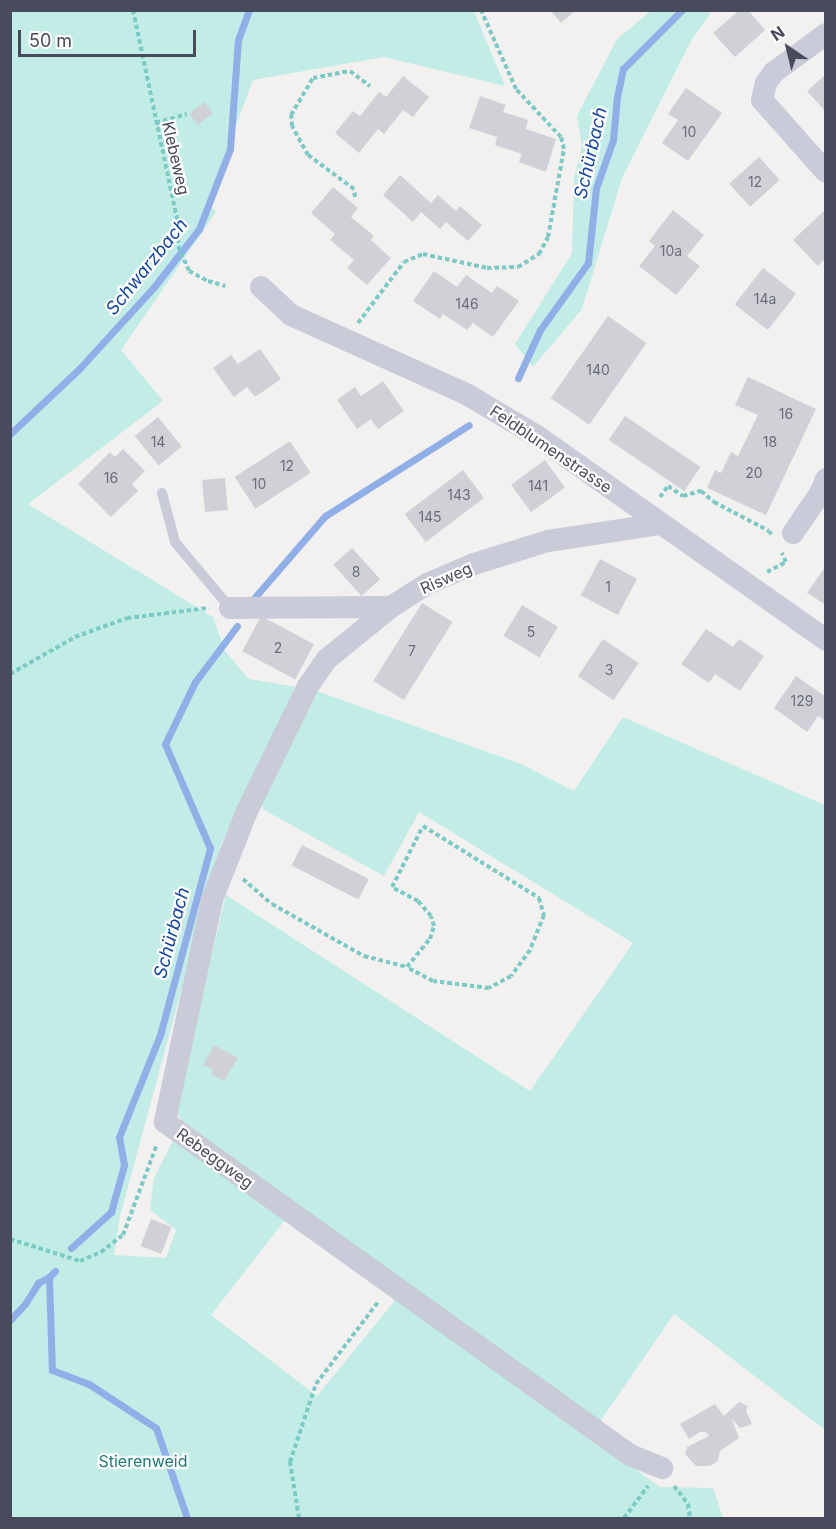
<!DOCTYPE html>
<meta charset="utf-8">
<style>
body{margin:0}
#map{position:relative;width:836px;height:1529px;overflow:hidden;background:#f2f1f0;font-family:Inter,sans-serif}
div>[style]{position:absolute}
.green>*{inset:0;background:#c1ede6}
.stream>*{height:7px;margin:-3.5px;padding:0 3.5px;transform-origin:3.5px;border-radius:3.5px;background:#90aee8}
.building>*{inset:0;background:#d0d0d7;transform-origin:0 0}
.path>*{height:4px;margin-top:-2px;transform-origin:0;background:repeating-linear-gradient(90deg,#7acac6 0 4.5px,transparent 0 7.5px)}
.service>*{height:10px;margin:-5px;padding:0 5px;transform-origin:5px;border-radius:5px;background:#cacbd9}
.minor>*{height:22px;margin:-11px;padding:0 11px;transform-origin:11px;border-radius:11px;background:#cacbd9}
span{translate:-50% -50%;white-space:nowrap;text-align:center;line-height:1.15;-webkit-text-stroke:4.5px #fff;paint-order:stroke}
.number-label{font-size:14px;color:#6b6c7b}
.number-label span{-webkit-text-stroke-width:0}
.street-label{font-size:16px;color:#494a5c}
.park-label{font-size:16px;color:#1c7b76}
.water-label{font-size:18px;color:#1345a4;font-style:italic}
.frame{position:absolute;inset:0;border:12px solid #494a5c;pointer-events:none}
.north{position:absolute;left:758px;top:18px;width:60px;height:60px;-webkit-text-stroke:4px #fff;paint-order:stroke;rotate:325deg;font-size:16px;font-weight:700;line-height:24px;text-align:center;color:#494a5c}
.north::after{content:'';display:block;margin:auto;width:21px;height:27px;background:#494a5c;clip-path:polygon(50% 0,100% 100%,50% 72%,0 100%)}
.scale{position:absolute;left:18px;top:30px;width:178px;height:27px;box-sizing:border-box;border:3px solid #494a5c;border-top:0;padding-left:8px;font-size:18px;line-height:21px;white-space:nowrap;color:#494a5c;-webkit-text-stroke:4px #fff;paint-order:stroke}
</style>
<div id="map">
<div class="green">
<i style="clip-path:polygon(652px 10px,712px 11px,691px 41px,622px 178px,582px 309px,533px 367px,515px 344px,572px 253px,574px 177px,582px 146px,577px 116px,617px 39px)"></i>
<i style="clip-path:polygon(10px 11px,474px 11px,505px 86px,384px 57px,253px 80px,207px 203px,216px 212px,121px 350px,163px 401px,28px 504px,213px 617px,225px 651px,249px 679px,296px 687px,221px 844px,120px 1216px,114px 1255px,166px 1258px,176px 1230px,150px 1210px,154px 1178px,173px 1141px,285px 1220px,211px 1315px,317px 1396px,396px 1299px,660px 1487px,713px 1488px,723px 1518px,11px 1518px)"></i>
<i style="clip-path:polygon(314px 690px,521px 764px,574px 791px,623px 717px,825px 805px,825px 1430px,674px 1314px,599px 1423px,186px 1125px,179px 1117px,175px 1107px,226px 895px,530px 1091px,633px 943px,419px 812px,384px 876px,264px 810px,259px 798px)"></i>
</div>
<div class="stream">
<i style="left:518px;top:378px;width:53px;rotate:-65.4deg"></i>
<i style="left:540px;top:330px;width:82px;rotate:-54.4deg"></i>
<i style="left:588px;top:263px;width:75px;rotate:-83.9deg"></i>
<i style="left:596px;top:188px;width:51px;rotate:-70.5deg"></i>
<i style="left:613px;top:140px;width:43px;rotate:-84.7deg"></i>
<i style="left:617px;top:97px;width:29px;rotate:-78deg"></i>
<i style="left:623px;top:69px;width:83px;rotate:-45deg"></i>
<i style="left:10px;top:434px;width:95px;rotate:-43.3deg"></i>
<i style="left:79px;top:369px;width:111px;rotate:-47.6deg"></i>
<i style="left:154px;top:287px;width:73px;rotate:-52.2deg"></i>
<i style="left:199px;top:229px;width:86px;rotate:-68.8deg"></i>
<i style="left:230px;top:149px;width:109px;rotate:-85.8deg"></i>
<i style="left:238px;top:40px;width:32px;rotate:-70deg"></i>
<i style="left:255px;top:597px;width:107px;rotate:-49.2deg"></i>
<i style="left:325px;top:516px;width:170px;rotate:-32.3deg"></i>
<i style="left:71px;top:1248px;width:54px;rotate:-42deg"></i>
<i style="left:111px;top:1212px;width:49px;rotate:-74.5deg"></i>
<i style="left:124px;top:1165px;width:28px;rotate:-100deg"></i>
<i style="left:119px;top:1137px;width:110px;rotate:-68.1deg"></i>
<i style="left:160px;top:1035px;width:194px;rotate:-75deg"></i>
<i style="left:210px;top:848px;width:113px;rotate:-113.4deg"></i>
<i style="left:165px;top:744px;width:69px;rotate:-64.2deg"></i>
<i style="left:195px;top:682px;width:70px;rotate:-53.1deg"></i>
<i style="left:55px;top:1271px;width:8px;rotate:135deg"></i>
<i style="left:49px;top:1277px;width:93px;rotate:88.2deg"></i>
<i style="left:52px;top:1370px;width:40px;rotate:21deg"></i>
<i style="left:89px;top:1384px;width:80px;rotate:33.3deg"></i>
<i style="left:156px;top:1428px;width:95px;rotate:71deg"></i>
<i style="left:10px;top:1320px;width:22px;rotate:-47deg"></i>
<i style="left:25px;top:1304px;width:25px;rotate:-58deg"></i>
<i style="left:38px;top:1283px;width:13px;rotate:-29deg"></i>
</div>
<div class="building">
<i style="clip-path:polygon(550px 10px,576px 10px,561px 23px)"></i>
<i style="clip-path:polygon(739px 10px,748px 10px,765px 30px,735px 57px,713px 33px)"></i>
<i style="clip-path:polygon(826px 74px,826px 112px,807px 91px)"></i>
<i style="clip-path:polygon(403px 76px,429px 97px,413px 117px,403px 110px,384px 134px,378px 129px,359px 153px,335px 133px,353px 111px,360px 116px,379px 92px,386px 97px)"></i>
<i style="clip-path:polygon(686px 88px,722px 113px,688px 161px,662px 143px,678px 120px,668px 114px)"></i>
<i style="clip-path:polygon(480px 96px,506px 105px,503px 112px,528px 120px,526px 129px,556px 139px,546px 172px,519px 162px,522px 154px,495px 145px,497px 137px,469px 128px)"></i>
<i style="left:204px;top:102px;width:14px;height:19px;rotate:51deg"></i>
<i style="left:759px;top:157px;width:31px;height:40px;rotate:48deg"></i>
<i style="clip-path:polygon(400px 175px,431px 203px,438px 195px,456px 211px,460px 206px,482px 225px,468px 241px,446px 222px,440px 229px,421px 212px,413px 222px,383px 195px)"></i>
<i style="clip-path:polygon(333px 187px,358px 208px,351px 217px,374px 236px,371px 240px,391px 258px,367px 285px,347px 268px,354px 260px,330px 240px,335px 234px,311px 213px)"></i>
<i style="clip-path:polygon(826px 209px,826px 258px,818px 266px,793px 240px)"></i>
<i style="clip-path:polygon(673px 210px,704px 235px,687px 256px,700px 266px,676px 295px,639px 266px,655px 246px,649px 241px)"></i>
<i style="left:763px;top:268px;width:42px;height:46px;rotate:38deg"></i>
<i style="clip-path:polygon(434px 271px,457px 287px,466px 275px,492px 293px,497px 286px,519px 301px,493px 337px,473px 323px,467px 330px,443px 314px,440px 319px,413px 301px)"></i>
<i style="left:608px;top:316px;width:47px;height:100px;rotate:35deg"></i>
<i style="clip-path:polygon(260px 349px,281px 379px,255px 397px,247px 387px,234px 397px,213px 368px,231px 355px,238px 364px)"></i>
<i style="clip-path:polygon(748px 377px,816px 409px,766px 515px,707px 488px,715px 470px,721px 473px,731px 452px,738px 456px,758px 415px,735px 405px)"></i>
<i style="clip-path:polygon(383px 381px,404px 411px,378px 429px,371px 419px,357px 429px,337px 400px,355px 387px,361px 396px)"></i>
<i style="left:625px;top:416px;width:91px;height:29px;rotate:34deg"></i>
<i style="left:158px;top:417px;width:38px;height:30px;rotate:51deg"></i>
<i style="left:290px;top:441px;width:38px;height:66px;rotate:57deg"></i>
<i style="clip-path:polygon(123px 449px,145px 471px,132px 484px,138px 491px,111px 517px,78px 484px,110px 452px,115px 457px)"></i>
<i style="left:545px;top:460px;width:34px;height:42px;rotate:54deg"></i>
<i style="left:463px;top:470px;width:35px;height:73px;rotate:53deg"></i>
<i style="left:225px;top:478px;width:32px;height:23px;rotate:85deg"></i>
<i style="left:352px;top:548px;width:42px;height:25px;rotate:48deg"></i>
<i style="left:600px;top:559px;width:42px;height:41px;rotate:28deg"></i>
<i style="clip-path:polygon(826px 566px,826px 605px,807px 593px)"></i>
<i style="left:422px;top:603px;width:36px;height:92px;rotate:32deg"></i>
<i style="left:522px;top:605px;width:42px;height:36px;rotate:31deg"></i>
<i style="left:261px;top:616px;width:60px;height:40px;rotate:28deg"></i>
<i style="clip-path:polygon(706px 629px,733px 647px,739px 639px,764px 656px,740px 691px,715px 674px,709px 683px,681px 664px)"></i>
<i style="left:603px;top:639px;width:43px;height:45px;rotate:34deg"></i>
<i style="clip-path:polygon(796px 676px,826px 697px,826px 721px,818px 716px,807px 732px,774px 708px)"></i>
<i style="left:302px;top:845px;width:75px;height:23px;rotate:27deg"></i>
<i style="clip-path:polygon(214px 1045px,238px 1058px,224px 1081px,211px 1074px,213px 1070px,203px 1065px)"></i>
<i style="left:151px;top:1219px;width:22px;height:29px;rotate:21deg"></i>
<i style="clip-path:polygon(739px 1402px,748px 1406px,746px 1411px,752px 1424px,740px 1428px,732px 1419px,739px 1438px,720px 1451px,718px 1461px,710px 1466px,696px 1466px,685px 1454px,687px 1447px,709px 1436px,706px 1432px,700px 1432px,689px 1439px,680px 1424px,715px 1404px,724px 1416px)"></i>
</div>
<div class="path">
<i style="left:133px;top:10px;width:218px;rotate:78.1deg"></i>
<i style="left:178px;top:223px;width:23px;rotate:90deg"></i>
<i style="left:178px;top:246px;width:27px;rotate:66deg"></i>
<i style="left:189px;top:271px;width:21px;rotate:28deg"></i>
<i style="left:208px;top:281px;width:18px;rotate:16deg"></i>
<i style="left:156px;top:123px;width:32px;rotate:-16deg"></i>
<i style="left:355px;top:197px;width:8px;rotate:-97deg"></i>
<i style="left:354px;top:189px;width:57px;rotate:-143.5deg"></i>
<i style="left:308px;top:155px;width:33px;rotate:-119deg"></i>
<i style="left:292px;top:126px;width:11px;rotate:-95deg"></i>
<i style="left:291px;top:115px;width:43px;rotate:-59.3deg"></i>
<i style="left:313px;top:78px;width:38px;rotate:-11deg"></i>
<i style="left:350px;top:71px;width:25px;rotate:37deg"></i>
<i style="left:358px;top:323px;width:76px;rotate:-53deg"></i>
<i style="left:404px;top:262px;width:21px;rotate:-23deg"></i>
<i style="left:423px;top:254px;width:66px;rotate:12.3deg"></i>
<i style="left:487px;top:268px;width:31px;rotate:-2deg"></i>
<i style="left:518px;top:267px;width:25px;rotate:-32deg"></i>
<i style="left:539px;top:254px;width:19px;rotate:-62deg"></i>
<i style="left:548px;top:237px;width:89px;rotate:-79.7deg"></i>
<i style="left:564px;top:149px;width:12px;rotate:-104deg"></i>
<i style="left:561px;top:137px;width:66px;rotate:-133.2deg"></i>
<i style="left:516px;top:89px;width:86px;rotate:-113.9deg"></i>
<i style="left:660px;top:497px;width:14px;rotate:-54deg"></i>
<i style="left:668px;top:486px;width:18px;rotate:34deg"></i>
<i style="left:683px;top:496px;width:19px;rotate:-16deg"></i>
<i style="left:701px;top:491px;width:17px;rotate:40deg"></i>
<i style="left:714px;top:502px;width:62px;rotate:27.8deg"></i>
<i style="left:769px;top:531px;width:4px;rotate:56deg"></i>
<i style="left:767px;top:572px;width:21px;rotate:-28deg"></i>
<i style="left:786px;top:562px;width:10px;rotate:-114deg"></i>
<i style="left:10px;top:674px;width:75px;rotate:-29.6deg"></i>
<i style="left:75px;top:637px;width:55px;rotate:-20.1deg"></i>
<i style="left:127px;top:618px;width:83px;rotate:-7deg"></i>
<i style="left:243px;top:879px;width:38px;rotate:41deg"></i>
<i style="left:272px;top:904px;width:106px;rotate:29.5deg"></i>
<i style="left:364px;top:956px;width:44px;rotate:14.3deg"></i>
<i style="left:407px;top:967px;width:36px;rotate:-51deg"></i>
<i style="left:430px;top:939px;width:14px;rotate:-73deg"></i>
<i style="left:434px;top:926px;width:10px;rotate:-107deg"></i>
<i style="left:431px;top:916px;width:20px;rotate:-131deg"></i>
<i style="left:418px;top:901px;width:30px;rotate:-152deg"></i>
<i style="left:392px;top:887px;width:68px;rotate:-63.1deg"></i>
<i style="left:423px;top:826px;width:137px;rotate:31.8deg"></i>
<i style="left:539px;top:898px;width:18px;rotate:74deg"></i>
<i style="left:544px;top:915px;width:38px;rotate:112deg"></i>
<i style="left:530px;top:950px;width:32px;rotate:126deg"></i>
<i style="left:511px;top:976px;width:25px;rotate:151deg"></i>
<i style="left:489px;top:988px;width:56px;rotate:-172.9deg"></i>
<i style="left:433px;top:981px;width:30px;rotate:-152deg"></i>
<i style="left:10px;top:1239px;width:73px;rotate:17.4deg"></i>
<i style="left:80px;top:1261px;width:23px;rotate:-23deg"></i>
<i style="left:101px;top:1252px;width:28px;rotate:-38deg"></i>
<i style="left:123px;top:1235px;width:97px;rotate:-69.5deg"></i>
<i style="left:674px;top:1486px;width:23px;rotate:52deg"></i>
<i style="left:688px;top:1504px;width:14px;rotate:82deg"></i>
<i style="left:299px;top:1518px;width:57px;rotate:-99.1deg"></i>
<i style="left:290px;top:1462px;width:82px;rotate:-71.6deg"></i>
<i style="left:316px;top:1384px;width:103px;rotate:-52.9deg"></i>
<i style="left:624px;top:1518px;width:40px;rotate:-53deg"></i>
</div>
<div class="service">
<i style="left:162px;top:493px;width:51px;rotate:75.1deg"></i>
<i style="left:175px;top:542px;width:86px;rotate:50.2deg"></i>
</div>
<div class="minor">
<i style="left:826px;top:34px;width:64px;rotate:143.8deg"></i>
<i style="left:774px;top:72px;width:14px;rotate:126deg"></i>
<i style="left:766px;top:83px;width:17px;rotate:103deg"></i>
<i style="left:762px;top:100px;width:96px;rotate:48.4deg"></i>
<i style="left:261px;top:287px;width:41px;rotate:43deg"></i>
<i style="left:291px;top:315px;width:194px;rotate:24.3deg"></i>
<i style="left:468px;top:395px;width:80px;rotate:30.7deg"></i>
<i style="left:537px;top:436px;width:354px;rotate:35.2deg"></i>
<i style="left:793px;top:533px;width:50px;rotate:-55.7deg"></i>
<i style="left:821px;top:492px;width:14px;rotate:-69deg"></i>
<i style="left:391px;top:607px;width:82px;rotate:140.9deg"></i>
<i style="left:327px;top:659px;width:33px;rotate:125deg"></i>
<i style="left:308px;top:686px;width:139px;rotate:116deg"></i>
<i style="left:247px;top:811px;width:96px;rotate:111.5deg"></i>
<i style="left:212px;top:900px;width:227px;rotate:102deg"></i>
<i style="left:165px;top:1122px;width:572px;rotate:35.61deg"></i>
<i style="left:630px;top:1455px;width:35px;rotate:22deg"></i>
<i style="left:230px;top:608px;width:161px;rotate:-0.4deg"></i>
<i style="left:391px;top:607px;width:43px;rotate:-32.6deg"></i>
<i style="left:427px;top:584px;width:51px;rotate:-23.1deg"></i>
<i style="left:474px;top:564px;width:77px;rotate:-17.3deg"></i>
<i style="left:548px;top:541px;width:114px;rotate:-8.6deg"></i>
</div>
<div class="number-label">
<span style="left:689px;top:132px">10</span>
<span style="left:755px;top:182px">12</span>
<span style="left:671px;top:251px">10a</span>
<span style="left:765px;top:299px">14a</span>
<span style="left:467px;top:304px">146</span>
<span style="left:598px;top:370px">140</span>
<span style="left:786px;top:414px">16</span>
<span style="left:158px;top:442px">14</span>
<span style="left:770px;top:442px">18</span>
<span style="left:287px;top:466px">12</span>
<span style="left:754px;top:473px">20</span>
<span style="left:111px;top:478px">16</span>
<span style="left:259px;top:484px">10</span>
<span style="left:538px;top:486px">141</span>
<span style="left:459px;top:495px">143</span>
<span style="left:430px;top:517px">145</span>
<span style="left:356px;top:572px">8</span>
<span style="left:608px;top:587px">1</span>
<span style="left:531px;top:632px">5</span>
<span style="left:278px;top:648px">2</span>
<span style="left:412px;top:651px">7</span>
<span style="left:609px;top:670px">3</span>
<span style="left:802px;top:701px">129</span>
</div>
<div class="street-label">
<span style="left:176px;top:158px;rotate:77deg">Klebeweg</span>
<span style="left:551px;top:449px;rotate:34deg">Feldblumenstrasse</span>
<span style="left:446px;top:578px;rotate:-24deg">Risweg</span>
<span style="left:215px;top:1158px;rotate:36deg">Rebeggweg</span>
</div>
<div class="park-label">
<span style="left:143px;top:1461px">Stierenweid</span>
</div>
<div class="water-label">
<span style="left:591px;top:153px;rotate:-77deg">Schürbach</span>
<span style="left:147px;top:267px;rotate:-51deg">Schwarzbach</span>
<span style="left:172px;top:933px;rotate:-75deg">Schürbach</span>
</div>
<div class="frame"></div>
<div class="north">N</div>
<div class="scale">50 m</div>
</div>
